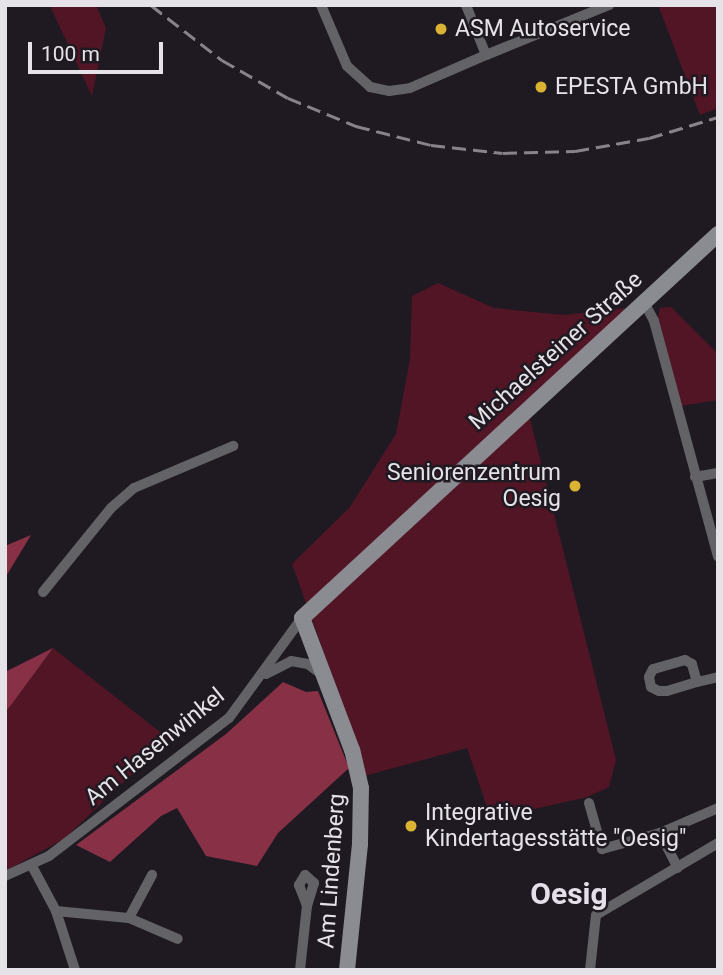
<!DOCTYPE html>
<meta charset="utf-8">
<style>
body{margin:0}
#map{position:relative;width:723px;height:975px;overflow:hidden;background:#1f1a22;font-family:Roboto,sans-serif}
div>[style]{position:absolute}
.green>*{inset:0;background:#521525}
.forest>*{inset:0;background:#883046}
.street>*{height:10px;margin:-5px;padding:0 5px;transform-origin:5px;border-radius:5px;background:#626267}
.secondary>*{height:16px;margin:-8px;padding:0 8px;transform-origin:8px;border-radius:8px;background:#8b8b92}
.rail>*{height:2.5px;margin-top:-1.25px;transform-origin:0;background:repeating-linear-gradient(90deg,#878389 0 14px,transparent 0 21px)}
.dots>*{width:19px;height:19px;translate:-50% -50%;box-sizing:border-box;border:4px solid #1f1a22;border-radius:50%}
span{translate:-50% -50%;white-space:nowrap;text-align:center;line-height:1.15;-webkit-text-stroke:5px #1f1a22;paint-order:stroke}
.poi-label{font-size:23px;color:#e6e3e8}
.left{translate:0 -50%;text-align:left}
.right{translate:-100% -50%;text-align:right}
.street-label{font-size:23px;color:#e6e3e8}
.district-label{font-size:30px;color:#e5dfe9;font-weight:700}
.frame{position:absolute;inset:0;border:7px solid #e6e3e8;pointer-events:none}
.scale{position:absolute;left:28px;top:42px;width:135px;height:32px;box-sizing:border-box;border:4px solid #e6e3e8;border-top:0;padding-left:9px;font-size:21px;line-height:24px;white-space:nowrap;color:#e6e3e8;-webkit-text-stroke:5px #1f1a22;paint-order:stroke}
</style>
<div id="map">
<div class="green">
<i style="clip-path:polygon(96px 5px,106px 28px,92px 96px,50px 6px)"></i>
<i style="clip-path:polygon(658px 5px,718px 5px,718px 108px,700px 115px)"></i>
<i style="clip-path:polygon(438px 283px,494px 308px,563px 315px,626px 308px,533px 403px,529px 415px,616px 760px,609px 787px,587px 797px,491px 819px,467px 748px,364px 776px,354px 736px,292px 564px,350px 507px,396px 434px,410px 359px,412px 296px)"></i>
<i style="clip-path:polygon(671px 307px,718px 354px,718px 400px,681px 406px,658px 317px,660px 308px)"></i>
<i style="clip-path:polygon(53px 648px,169px 739px,64px 839px,5px 871px,5px 712px)"></i>
</div>
<div class="forest">
<i style="clip-path:polygon(31px 535px,5px 578px,5px 546px)"></i>
<i style="clip-path:polygon(53px 648px,11px 705px,5px 712px,5px 672px)"></i>
<i style="clip-path:polygon(283px 682px,306px 692px,318px 691px,349px 768px,278px 833px,257px 866px,206px 856px,177px 808px,161px 816px,110px 862px,76px 845px,226px 734px)"></i>
</div>
<div class="street">
<i style="left:321px;top:5px;width:66px;rotate:66.9deg"></i>
<i style="left:347px;top:66px;width:31px;rotate:42deg"></i>
<i style="left:370px;top:87px;width:19px;rotate:12deg"></i>
<i style="left:389px;top:91px;width:21px;rotate:-8deg"></i>
<i style="left:410px;top:88px;width:83px;rotate:-23.5deg"></i>
<i style="left:486px;top:55px;width:54px;rotate:-111.8deg"></i>
<i style="left:486px;top:55px;width:133px;rotate:-22.1deg"></i>
<i style="left:644px;top:302px;width:21px;rotate:62deg"></i>
<i style="left:654px;top:321px;width:244px;rotate:74.8deg"></i>
<i style="left:695px;top:477px;width:23px;rotate:-10deg"></i>
<i style="left:43px;top:592px;width:108px;rotate:-51deg"></i>
<i style="left:111px;top:508px;width:30px;rotate:-41deg"></i>
<i style="left:134px;top:488px;width:108px;rotate:-23deg"></i>
<i style="left:266px;top:674px;width:28px;rotate:-27deg"></i>
<i style="left:291px;top:661px;width:17px;rotate:10deg"></i>
<i style="left:308px;top:664px;width:15px;rotate:37deg"></i>
<i style="left:697px;top:682px;width:19px;rotate:-106deg"></i>
<i style="left:692px;top:664px;width:8px;rotate:-150deg"></i>
<i style="left:685px;top:660px;width:33px;rotate:164deg"></i>
<i style="left:653px;top:669px;width:9px;rotate:117deg"></i>
<i style="left:649px;top:677px;width:10px;rotate:79deg"></i>
<i style="left:651px;top:687px;width:9px;rotate:27deg"></i>
<i style="left:659px;top:691px;width:8px"></i>
<i style="left:667px;top:691px;width:31px;rotate:-17deg"></i>
<i style="left:697px;top:682px;width:22px;rotate:-13deg"></i>
<i style="left:589px;top:803px;width:48px;rotate:74.2deg"></i>
<i style="left:602px;top:849px;width:60px;rotate:-15.4deg"></i>
<i style="left:660px;top:833px;width:39px;rotate:63deg"></i>
<i style="left:660px;top:833px;width:63px;rotate:-23.3deg"></i>
<i style="left:32px;top:866px;width:51px;rotate:61.9deg"></i>
<i style="left:56px;top:911px;width:62px;rotate:72.1deg"></i>
<i style="left:5px;top:876px;width:48px;rotate:-24.4deg"></i>
<i style="left:49px;top:856px;width:227px;rotate:-37.5deg"></i>
<i style="left:229px;top:718px;width:124px;rotate:-53.9deg"></i>
<i style="left:56px;top:911px;width:73px;rotate:5.5deg"></i>
<i style="left:129px;top:918px;width:49px;rotate:-61.9deg"></i>
<i style="left:129px;top:918px;width:53px;rotate:23.2deg"></i>
<i style="left:300px;top:970px;width:64px;rotate:-83.8deg"></i>
<i style="left:307px;top:906px;width:24px;rotate:-73deg"></i>
<i style="left:314px;top:883px;width:12px;rotate:-138deg"></i>
<i style="left:305px;top:875px;width:12px;rotate:121deg"></i>
<i style="left:299px;top:885px;width:22px;rotate:69deg"></i>
<i style="left:590px;top:970px;width:55px;rotate:-83.8deg"></i>
<i style="left:596px;top:915px;width:142px;rotate:-30.5deg"></i>
</div>
<div class="secondary">
<i style="left:347px;top:970px;width:127px;rotate:-84.1deg"></i>
<i style="left:360px;top:844px;width:56px;rotate:-89deg"></i>
<i style="left:361px;top:788px;width:39px;rotate:-103deg"></i>
<i style="left:352px;top:750px;width:141px;rotate:-110.7deg"></i>
<i style="left:302px;top:618px;width:566px;rotate:-42.71deg"></i>
</div>
<div class="rail">
<i style="left:151px;top:5px;width:90px;rotate:37.8deg"></i>
<i style="left:222px;top:60px;width:76px;rotate:29.9deg"></i>
<i style="left:288px;top:98px;width:74px;rotate:22.4deg"></i>
<i style="left:356px;top:126px;width:77px;rotate:14.2deg"></i>
<i style="left:431px;top:145px;width:72px;rotate:6.3deg"></i>
<i style="left:503px;top:153px;width:72px;rotate:-1.6deg"></i>
<i style="left:575px;top:151px;width:75px;rotate:-10deg"></i>
<i style="left:649px;top:138px;width:72px;rotate:-16.9deg"></i>
</div>
<div class="dots">
<i style="left:441px;top:29px;background:#dab333"></i>
<i style="left:541px;top:87px;background:#dab333"></i>
<i style="left:575px;top:486px;background:#dab333"></i>
<i style="left:411px;top:826px;background:#dab333"></i>
</div>
<div class="poi-label">
<span class="left" style="left:455px;top:29px">ASM Autoservice</span>
<span class="left" style="left:555px;top:87px">EPESTA GmbH</span>
<span class="right" style="left:561px;top:486px">Seniorenzentrum<br>Oesig</span>
<span class="left" style="left:425px;top:826px">Integrative<br>Kindertagesstätte "Oesig"</span>
</div>
<div class="street-label">
<span style="left:556px;top:351px;rotate:-42deg">Michaelsteiner Straße</span>
<span style="left:155px;top:747px;rotate:-39deg">Am Hasenwinkel</span>
<span style="left:332px;top:871px;rotate:-86deg">Am Lindenberg</span>
</div>
<div class="district-label">
<span style="left:569px;top:894px">Oesig</span>
</div>
<div class="frame"></div>
<div class="scale">100 m</div>
</div>
